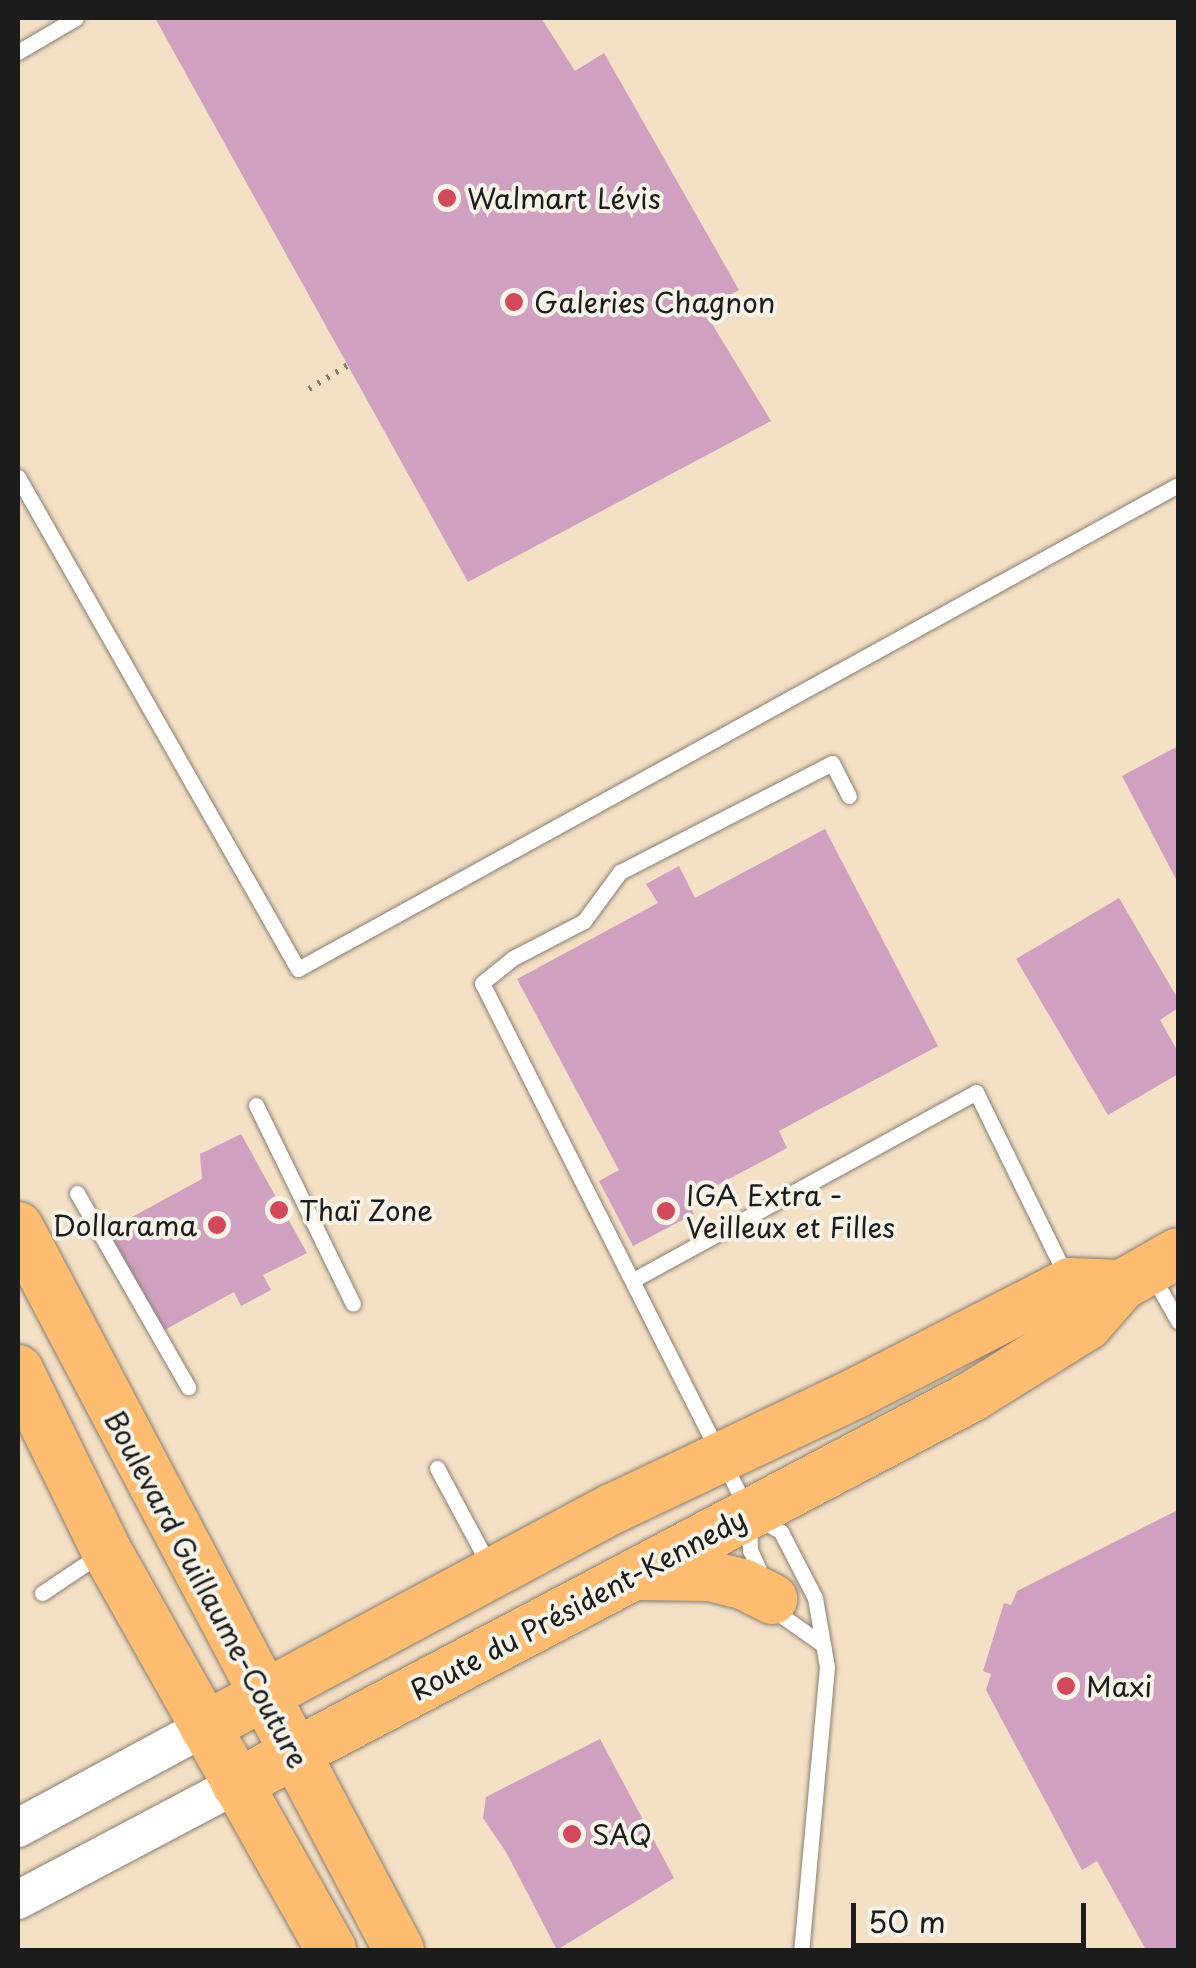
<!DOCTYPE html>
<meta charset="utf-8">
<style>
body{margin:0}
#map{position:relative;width:1196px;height:1968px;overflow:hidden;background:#f4e0c5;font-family:"Playpen Sans",sans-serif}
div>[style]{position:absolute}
.building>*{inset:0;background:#d0a0c0}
.path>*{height:6px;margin-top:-3px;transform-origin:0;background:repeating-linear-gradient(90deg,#887e70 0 2.5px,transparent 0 10.5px)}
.roads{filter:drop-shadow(0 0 2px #887e70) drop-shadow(0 0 2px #887e70)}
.service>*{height:15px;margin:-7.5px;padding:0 7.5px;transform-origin:7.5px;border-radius:7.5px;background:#fff}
.tertiary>*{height:38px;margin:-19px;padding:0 19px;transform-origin:19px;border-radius:19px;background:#fff}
.primary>*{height:50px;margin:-25px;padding:0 25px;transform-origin:25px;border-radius:25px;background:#fdbc6f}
.dots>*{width:28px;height:28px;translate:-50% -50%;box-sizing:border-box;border:5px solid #f7f3e8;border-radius:50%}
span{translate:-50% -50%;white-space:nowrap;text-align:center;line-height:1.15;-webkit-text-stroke:8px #f7f3e8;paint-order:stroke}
.poi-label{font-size:28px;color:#1c1c1c}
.left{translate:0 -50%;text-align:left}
.right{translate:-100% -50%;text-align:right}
.street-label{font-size:28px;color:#1c1c1c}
.frame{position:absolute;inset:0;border:20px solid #1c1c1c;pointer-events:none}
.scale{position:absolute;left:851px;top:1903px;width:235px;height:45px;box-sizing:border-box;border:5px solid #1c1c1c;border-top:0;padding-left:12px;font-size:30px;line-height:35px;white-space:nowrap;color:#1c1c1c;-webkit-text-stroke:8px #f7f3e8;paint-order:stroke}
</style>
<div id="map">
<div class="building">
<i style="clip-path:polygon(155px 18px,541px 18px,575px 71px,604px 53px,739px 290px,703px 309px,771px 421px,468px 582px)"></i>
<i style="clip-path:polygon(1178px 746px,1178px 883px,1122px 776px)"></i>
<i style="clip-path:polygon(825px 829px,938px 1046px,779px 1131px,787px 1148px,688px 1201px,694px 1214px,633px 1246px,599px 1181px,619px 1170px,517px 979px,658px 903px,646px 884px,679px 866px,695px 898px)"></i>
<i style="clip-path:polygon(1119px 898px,1178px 999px,1178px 1008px,1160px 1020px,1178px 1052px,1178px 1074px,1108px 1115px,1016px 959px)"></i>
<i style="clip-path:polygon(241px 1134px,307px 1253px,263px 1275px,271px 1290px,241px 1306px,234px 1292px,161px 1332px,108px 1230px,202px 1179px,200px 1154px)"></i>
<i style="clip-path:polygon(1178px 1510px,1178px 1950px,1146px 1950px,1097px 1861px,1082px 1870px,986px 1690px,991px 1674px,983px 1671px,1004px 1603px,1011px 1605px,1017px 1591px)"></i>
<i style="clip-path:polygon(600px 1739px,674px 1878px,557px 1950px,506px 1852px,483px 1818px,486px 1797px)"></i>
</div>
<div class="path">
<i style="left:309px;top:389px;width:46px;rotate:-31.6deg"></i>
</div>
<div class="roads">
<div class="service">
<i style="left:18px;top:52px;width:67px;rotate:-30.4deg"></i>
<i style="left:18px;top:477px;width:566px;rotate:60.36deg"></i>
<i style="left:298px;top:969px;width:1004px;rotate:-28.81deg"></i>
<i style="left:256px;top:1105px;width:221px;rotate:64deg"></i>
<i style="left:77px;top:1193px;width:224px;rotate:60.2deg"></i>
<i style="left:1153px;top:1277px;width:51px;rotate:60.4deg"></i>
<i style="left:635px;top:1279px;width:389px;rotate:-28.7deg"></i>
<i style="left:976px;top:1092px;width:207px;rotate:63.9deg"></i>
<i style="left:437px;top:1468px;width:110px;rotate:61.8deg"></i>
<i style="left:758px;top:1518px;width:27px;rotate:31deg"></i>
<i style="left:781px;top:1532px;width:74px;rotate:62.7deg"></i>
<i style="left:815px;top:1598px;width:70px;rotate:80.1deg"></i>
<i style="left:827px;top:1667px;width:284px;rotate:95.2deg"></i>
<i style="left:764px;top:1581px;width:34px;rotate:-114deg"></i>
<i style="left:750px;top:1550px;width:37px;rotate:-92deg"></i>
<i style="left:749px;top:1513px;width:593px;rotate:-116.74deg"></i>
<i style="left:482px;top:983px;width:40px;rotate:-39deg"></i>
<i style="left:513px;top:958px;width:80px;rotate:-27.5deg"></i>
<i style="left:584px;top:921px;width:61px;rotate:-53.7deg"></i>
<i style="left:620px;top:872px;width:238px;rotate:-27.2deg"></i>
<i style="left:832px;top:763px;width:37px;rotate:63deg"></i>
<i style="left:42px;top:1593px;width:69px;rotate:-33.7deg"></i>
<i style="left:775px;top:1606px;width:8px;rotate:67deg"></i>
<i style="left:778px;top:1613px;width:54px;rotate:35.2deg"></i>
</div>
<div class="tertiary">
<i style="left:18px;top:1828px;width:213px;rotate:-28.4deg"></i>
<i style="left:18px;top:1900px;width:248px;rotate:-27.9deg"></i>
</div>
<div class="primary">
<i style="left:18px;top:1227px;width:817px;rotate:62.21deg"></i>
<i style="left:18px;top:1370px;width:200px;rotate:63.9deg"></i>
<i style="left:106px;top:1550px;width:459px;rotate:60.6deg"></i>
<i style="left:635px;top:1575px;width:75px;rotate:0.8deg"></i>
<i style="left:710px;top:1576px;width:34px;rotate:14deg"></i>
<i style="left:743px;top:1584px;width:33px;rotate:27deg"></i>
<i style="left:205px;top:1727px;width:462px;rotate:-28.2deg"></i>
<i style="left:612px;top:1509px;width:272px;rotate:-25.4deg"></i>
<i style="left:858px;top:1392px;width:238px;rotate:-27.2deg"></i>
<i style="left:1070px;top:1283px;width:52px;rotate:2.2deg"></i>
<i style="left:237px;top:1784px;width:830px;rotate:-27.8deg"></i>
<i style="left:971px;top:1397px;width:137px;rotate:-31.8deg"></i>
<i style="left:1087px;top:1325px;width:53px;rotate:-48.8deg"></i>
<i style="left:1122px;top:1285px;width:64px;rotate:-29.7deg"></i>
</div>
</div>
<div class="dots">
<i style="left:447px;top:198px;background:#d1495b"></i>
<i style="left:514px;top:302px;background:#d1495b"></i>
<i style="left:279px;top:1210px;background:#d1495b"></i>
<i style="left:666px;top:1211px;background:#d1495b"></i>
<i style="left:217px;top:1225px;background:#d1495b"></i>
<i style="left:1066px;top:1686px;background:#d1495b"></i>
<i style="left:572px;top:1834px;background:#d1495b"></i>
</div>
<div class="poi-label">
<span class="left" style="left:467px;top:198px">Walmart Lévis</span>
<span class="left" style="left:534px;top:302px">Galeries Chagnon</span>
<span class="left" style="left:686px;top:1211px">IGA Extra -<br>Veilleux et Filles</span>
<span class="left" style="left:299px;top:1210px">Thaï Zone</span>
<span class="right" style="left:197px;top:1225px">Dollarama</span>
<span class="left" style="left:1086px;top:1686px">Maxi</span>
<span class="left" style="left:592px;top:1834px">SAQ</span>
</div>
<div class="street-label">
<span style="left:207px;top:1589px;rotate:62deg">Boulevard Guillaume-Couture</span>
<span style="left:578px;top:1604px;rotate:-28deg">Route du Président-Kennedy</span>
</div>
<div class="frame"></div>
<div class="scale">50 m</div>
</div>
